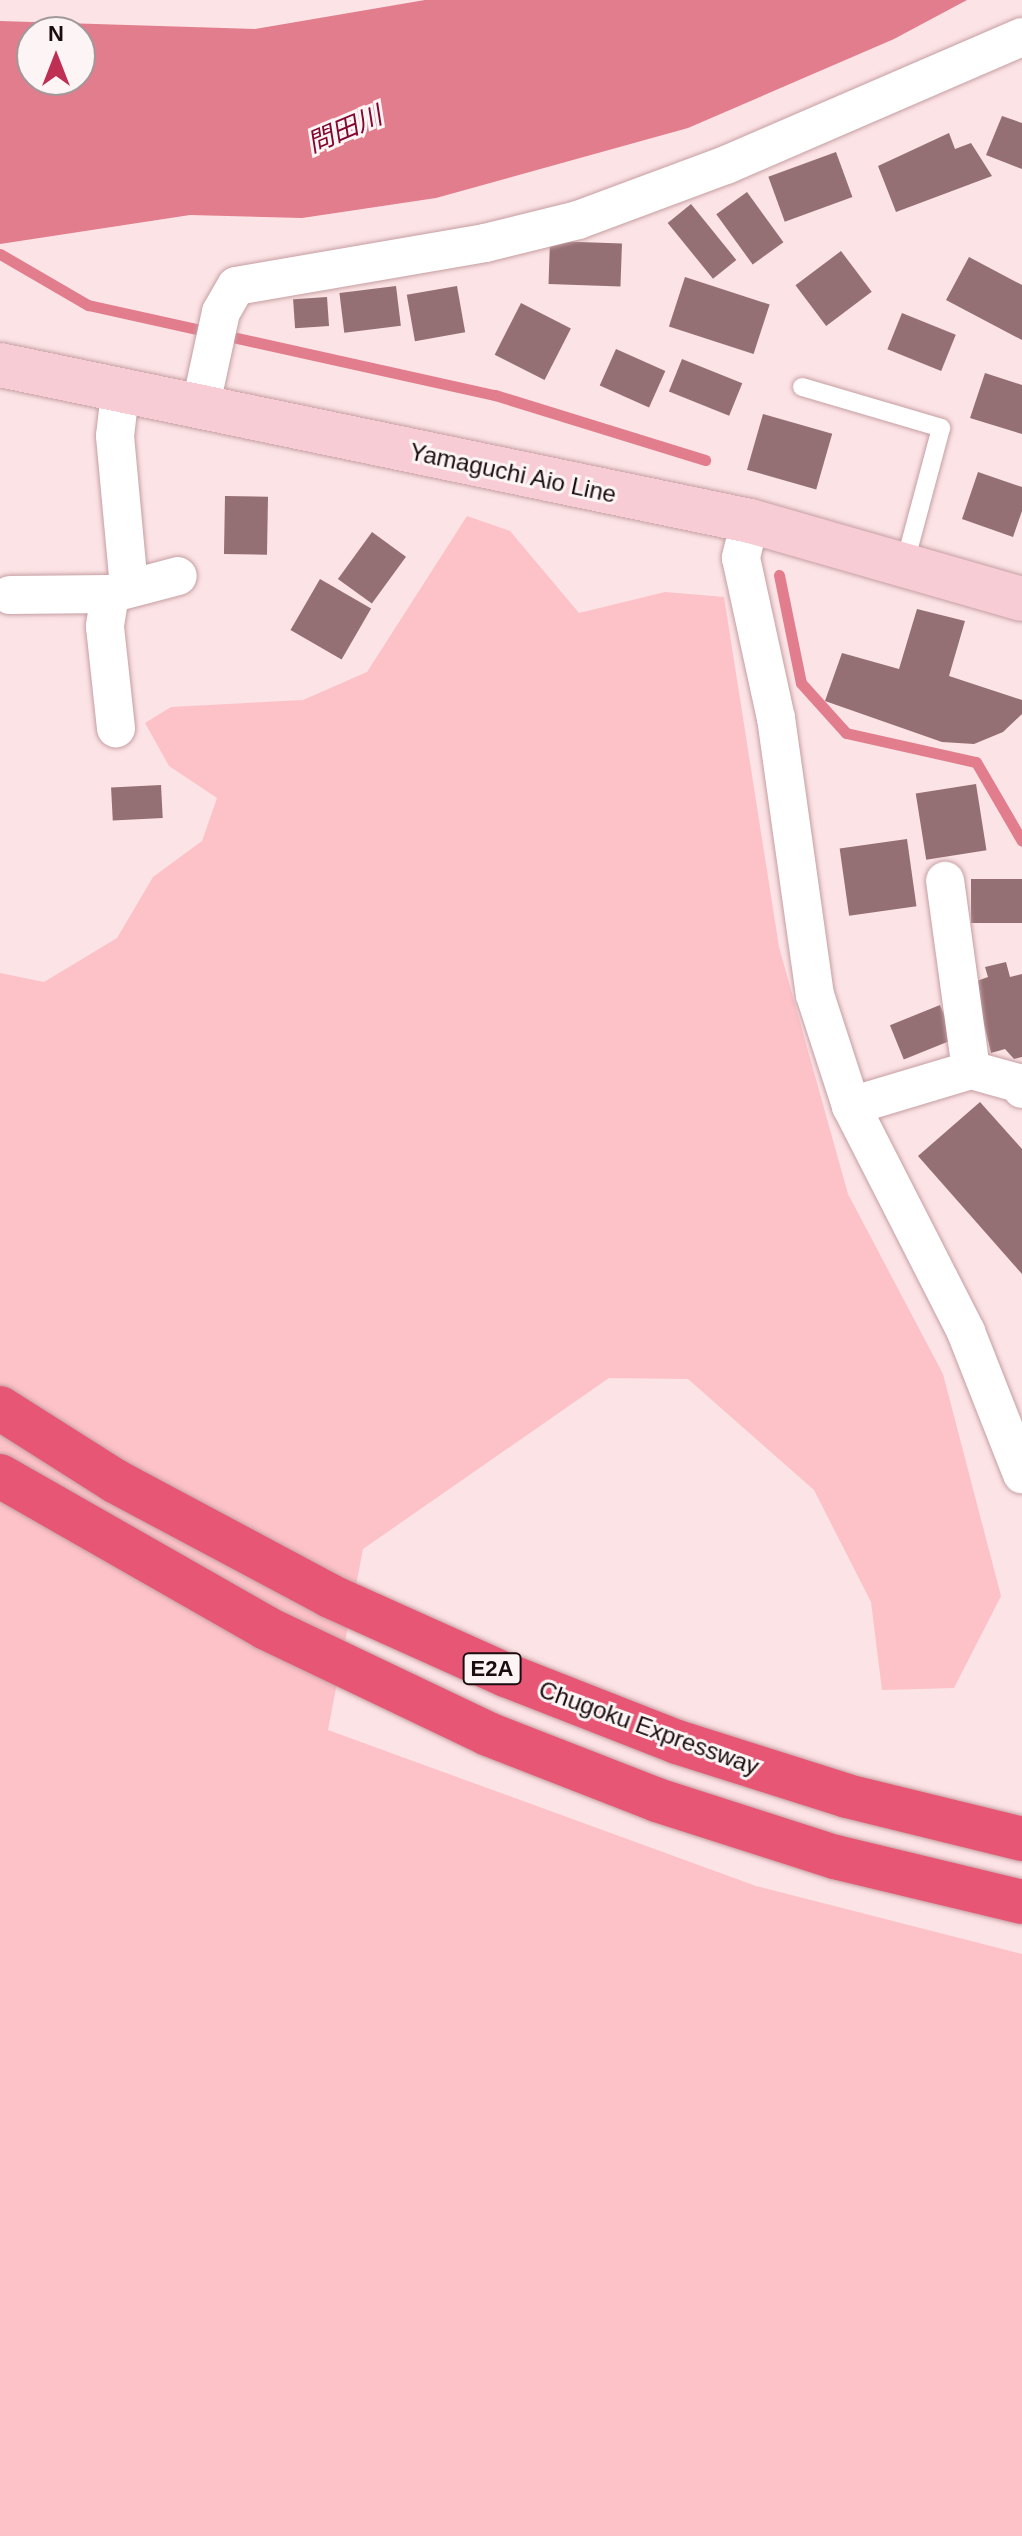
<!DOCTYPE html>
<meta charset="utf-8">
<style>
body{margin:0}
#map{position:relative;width:1022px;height:2536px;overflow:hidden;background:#fce3e5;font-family:Helvetica,"Noto Sans JP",sans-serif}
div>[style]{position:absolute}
.green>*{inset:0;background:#fdc2c8}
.water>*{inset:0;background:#e17d8c}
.stream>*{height:11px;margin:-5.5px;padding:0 5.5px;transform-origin:5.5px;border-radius:5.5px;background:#e17d8c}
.building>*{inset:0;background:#946f73;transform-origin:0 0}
.roads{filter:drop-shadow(0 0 2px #c59ea2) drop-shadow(0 0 2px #c59ea2)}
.service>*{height:18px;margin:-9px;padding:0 9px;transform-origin:9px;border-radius:9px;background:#fff}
.minor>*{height:38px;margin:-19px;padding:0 19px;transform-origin:19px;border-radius:19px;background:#fff}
.secondary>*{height:44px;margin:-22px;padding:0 22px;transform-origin:22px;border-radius:22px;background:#f8ccd5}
.motorway>*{height:44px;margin:-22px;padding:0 22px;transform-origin:22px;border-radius:22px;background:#e75674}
span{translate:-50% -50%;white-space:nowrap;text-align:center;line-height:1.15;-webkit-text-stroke:6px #fdf5f5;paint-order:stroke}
.shield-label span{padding:2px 6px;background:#fdf5f5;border:2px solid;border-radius:6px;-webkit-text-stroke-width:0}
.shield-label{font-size:22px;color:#1b0d0f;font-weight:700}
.street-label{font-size:24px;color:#1b0d0f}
.water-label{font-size:26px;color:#850631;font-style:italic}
.north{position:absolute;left:16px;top:16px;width:80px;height:80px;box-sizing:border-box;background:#fdf5f5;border:2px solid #a39899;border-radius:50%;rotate:0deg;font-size:22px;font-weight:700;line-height:32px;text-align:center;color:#1b0d0f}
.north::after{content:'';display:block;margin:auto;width:28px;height:36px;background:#bf2f54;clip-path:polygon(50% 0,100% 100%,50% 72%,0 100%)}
</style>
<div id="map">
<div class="green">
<i style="clip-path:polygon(467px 516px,510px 531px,579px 613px,665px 592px,724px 597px,779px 947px,848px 1194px,943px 1374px,1001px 1596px,954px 1688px,882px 1690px,871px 1602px,814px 1490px,688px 1379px,609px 1378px,363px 1549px,328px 1730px,756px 1886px,1022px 1954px,1022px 2536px,0 2536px,0 973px,44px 982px,117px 938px,153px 877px,202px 841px,217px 798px,169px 766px,145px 723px,171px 707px,303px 700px,367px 672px)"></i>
</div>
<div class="water">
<i style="clip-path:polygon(evenodd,425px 0,967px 0,894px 39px,688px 128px,436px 198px,302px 218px,190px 215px,0 244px,0 21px,255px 29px,425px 0,32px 32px,80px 32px,80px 80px,32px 80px,32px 32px)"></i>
</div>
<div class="stream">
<i style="left:0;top:254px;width:102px;rotate:30.1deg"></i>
<i style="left:88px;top:305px;width:417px;rotate:12.5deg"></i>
<i style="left:495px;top:395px;width:220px;rotate:17.2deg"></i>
<i style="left:779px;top:575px;width:110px;rotate:78.5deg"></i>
<i style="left:801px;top:683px;width:67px;rotate:48deg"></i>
<i style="left:846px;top:733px;width:133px;rotate:12.6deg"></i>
<i style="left:976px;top:762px;width:91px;rotate:59.8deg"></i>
</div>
<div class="building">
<i style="clip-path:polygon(1002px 116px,1022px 123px,1022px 169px,986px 155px)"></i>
<i style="clip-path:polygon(949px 133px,955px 149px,971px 143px,992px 176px,896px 212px,878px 166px)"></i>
<i style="left:836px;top:152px;width:48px;height:72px;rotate:70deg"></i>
<i style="left:747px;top:192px;width:62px;height:38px;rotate:54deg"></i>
<i style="left:691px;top:204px;width:72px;height:30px;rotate:51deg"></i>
<i style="left:550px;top:241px;width:72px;height:43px;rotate:2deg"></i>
<i style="left:841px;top:251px;width:51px;height:57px;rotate:53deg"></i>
<i style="clip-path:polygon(969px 257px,1022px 285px,1022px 340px,946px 300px)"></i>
<i style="left:685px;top:277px;width:89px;height:52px;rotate:18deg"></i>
<i style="left:396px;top:286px;width:40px;height:57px;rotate:83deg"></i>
<i style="left:457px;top:286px;width:47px;height:51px;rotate:80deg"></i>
<i style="left:327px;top:297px;width:29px;height:34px;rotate:86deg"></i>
<i style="left:521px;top:303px;width:56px;height:58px;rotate:27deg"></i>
<i style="left:902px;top:313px;width:58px;height:39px;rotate:22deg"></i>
<i style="left:616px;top:349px;width:54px;height:40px;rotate:24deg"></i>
<i style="left:682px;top:359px;width:65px;height:35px;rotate:22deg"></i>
<i style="clip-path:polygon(985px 373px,1022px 385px,1022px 434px,970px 418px)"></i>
<i style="left:763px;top:414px;width:72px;height:58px;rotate:16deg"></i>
<i style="clip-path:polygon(978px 472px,1022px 487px,1022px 511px,1013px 537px,962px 519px)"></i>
<i style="left:225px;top:496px;width:43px;height:58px;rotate:1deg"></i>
<i style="left:372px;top:532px;width:42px;height:58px;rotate:36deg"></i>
<i style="left:320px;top:579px;width:59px;height:59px;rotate:30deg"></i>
<i style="clip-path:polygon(917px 609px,965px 621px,949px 676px,1022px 700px,1022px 714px,1003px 732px,974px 744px,942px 742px,825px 701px,842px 653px,899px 669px)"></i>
<i style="left:976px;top:784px;width:67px;height:61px;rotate:81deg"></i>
<i style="left:161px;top:785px;width:33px;height:50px;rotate:87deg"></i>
<i style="left:907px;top:839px;width:68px;height:68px;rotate:82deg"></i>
<i style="left:1022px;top:879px;width:44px;height:51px;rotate:90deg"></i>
<i style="clip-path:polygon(1006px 962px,1010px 977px,1022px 974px,1022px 1057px,1014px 1059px,1005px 1049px,991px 1053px,974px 982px,988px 977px,985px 967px)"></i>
<i style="left:940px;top:1005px;width:37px;height:54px;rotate:68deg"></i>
<i style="clip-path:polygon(980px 1102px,1022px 1149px,1022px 1274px,918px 1156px)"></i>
</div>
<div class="roads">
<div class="service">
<i style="left:802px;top:387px;width:145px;rotate:16.4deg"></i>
<i style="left:941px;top:428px;width:139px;rotate:105deg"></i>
</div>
<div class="minor">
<i style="left:120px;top:393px;width:43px;rotate:96.6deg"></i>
<i style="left:115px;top:436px;width:151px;rotate:84.7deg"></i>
<i style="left:200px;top:409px;width:99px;rotate:-77.8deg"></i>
<i style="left:221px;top:312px;width:30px;rotate:-60deg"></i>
<i style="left:236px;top:286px;width:253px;rotate:-9.8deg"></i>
<i style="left:485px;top:243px;width:96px;rotate:-13.9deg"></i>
<i style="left:578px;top:220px;width:158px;rotate:-20.4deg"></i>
<i style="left:726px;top:165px;width:322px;rotate:-23.4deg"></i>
<i style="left:750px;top:521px;width:38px;rotate:104deg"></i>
<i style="left:741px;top:558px;width:164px;rotate:77.7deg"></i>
<i style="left:776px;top:718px;width:280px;rotate:82deg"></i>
<i style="left:815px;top:995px;width:117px;rotate:72deg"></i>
<i style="left:851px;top:1106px;width:254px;rotate:63deg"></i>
<i style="left:966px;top:1332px;width:153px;rotate:68.5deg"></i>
<i style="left:110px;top:594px;width:33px;rotate:99deg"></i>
<i style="left:105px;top:627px;width:102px;rotate:83.8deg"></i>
<i style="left:10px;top:595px;width:100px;rotate:-0.6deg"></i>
<i style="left:110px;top:594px;width:70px;rotate:-14.8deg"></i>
<i style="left:971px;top:1070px;width:49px;rotate:15.5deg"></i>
<i style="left:1018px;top:1083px;width:7px;rotate:56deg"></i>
<i style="left:851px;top:1106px;width:125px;rotate:-16.7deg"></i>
<i style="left:971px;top:1070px;width:191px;rotate:-97.8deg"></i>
</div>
<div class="secondary">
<i style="left:0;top:365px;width:766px;rotate:11.75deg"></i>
<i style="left:750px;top:521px;width:283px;rotate:16deg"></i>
</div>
<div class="motorway">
<i style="left:0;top:1408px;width:136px;rotate:32.4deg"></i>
<i style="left:115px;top:1481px;width:244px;rotate:28.1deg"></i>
<i style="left:330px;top:1596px;width:193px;rotate:24.2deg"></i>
<i style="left:506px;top:1675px;width:184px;rotate:21.4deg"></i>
<i style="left:677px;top:1742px;width:178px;rotate:17.6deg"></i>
<i style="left:847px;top:1796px;width:180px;rotate:13.8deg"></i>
<i style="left:0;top:1476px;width:306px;rotate:29.7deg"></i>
<i style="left:266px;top:1628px;width:246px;rotate:25.5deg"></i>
<i style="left:488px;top:1734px;width:181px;rotate:21.3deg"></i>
<i style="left:657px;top:1800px;width:187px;rotate:17.8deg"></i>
<i style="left:835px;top:1857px;width:192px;rotate:13.5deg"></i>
</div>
</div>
<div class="shield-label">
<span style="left:492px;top:1669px">E2A</span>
</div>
<div class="street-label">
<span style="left:513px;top:473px;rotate:12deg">Yamaguchi Aio Line</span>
<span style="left:649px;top:1728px;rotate:20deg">Chugoku Expressway</span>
</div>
<div class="water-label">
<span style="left:345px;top:130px;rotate:-23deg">問田川</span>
</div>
<div class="north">N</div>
</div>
